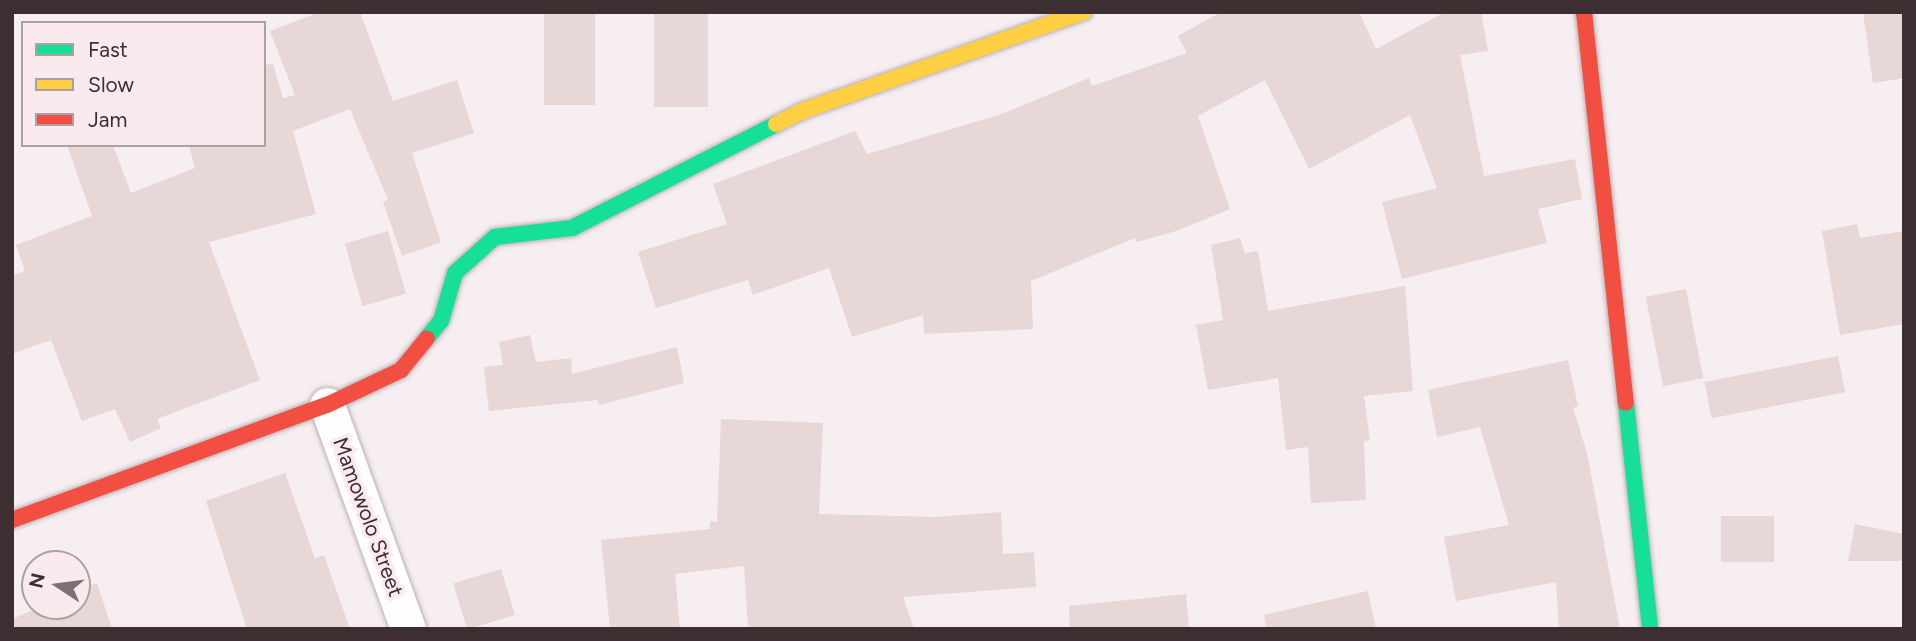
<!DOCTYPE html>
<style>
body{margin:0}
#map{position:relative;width:1916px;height:641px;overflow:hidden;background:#f6eef0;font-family:Figtree,sans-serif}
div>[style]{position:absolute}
.building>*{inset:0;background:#e7d7d6;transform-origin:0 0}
.roads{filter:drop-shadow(0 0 2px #bbb0b4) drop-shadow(0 0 2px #bbb0b4)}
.street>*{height:35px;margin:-17.5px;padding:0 17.5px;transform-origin:17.5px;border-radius:17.5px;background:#fefcfd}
.fast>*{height:16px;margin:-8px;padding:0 8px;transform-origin:8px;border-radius:8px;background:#16e098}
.slow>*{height:16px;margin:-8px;padding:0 8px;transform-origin:8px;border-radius:8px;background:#ffcf43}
.jam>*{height:16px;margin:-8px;padding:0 8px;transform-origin:8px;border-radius:8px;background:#f24e42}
span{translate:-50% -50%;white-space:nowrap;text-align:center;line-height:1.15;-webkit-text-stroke:7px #faeaee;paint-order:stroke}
.street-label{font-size:21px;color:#3d2e32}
.frame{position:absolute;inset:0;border:14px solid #3d2e32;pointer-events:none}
.legend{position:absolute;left:21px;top:21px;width:245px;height:126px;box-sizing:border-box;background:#faeaee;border:2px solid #ae9fa3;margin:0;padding:9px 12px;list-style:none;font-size:21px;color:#3d2e32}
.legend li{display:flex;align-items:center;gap:14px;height:35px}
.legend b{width:35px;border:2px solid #ae9fa3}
.north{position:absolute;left:21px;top:550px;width:70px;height:70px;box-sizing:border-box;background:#faeaee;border:2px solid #ae9fa3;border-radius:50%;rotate:283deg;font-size:19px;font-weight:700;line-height:28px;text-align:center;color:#3d2e32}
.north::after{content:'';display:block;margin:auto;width:24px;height:32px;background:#7e7174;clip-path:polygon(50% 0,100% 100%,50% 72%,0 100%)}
</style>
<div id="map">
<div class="building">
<i style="clip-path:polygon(320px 12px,360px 12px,393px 101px,457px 80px,474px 133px,412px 153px,441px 242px,402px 256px,383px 202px,388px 200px,350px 109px,293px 131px,316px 214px,209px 242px,260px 380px,157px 419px,161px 428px,130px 442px,115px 409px,82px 421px,51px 340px,12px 354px,12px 276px,25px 271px,16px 245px,92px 216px,67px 145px,113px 145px,131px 193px,195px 168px,189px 145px,264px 145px,264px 65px,273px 64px,283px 98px,295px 95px,270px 31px)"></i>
<i style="left:544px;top:12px;width:51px;height:93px"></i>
<i style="left:654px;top:12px;width:54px;height:95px"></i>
<i style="clip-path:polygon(1221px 12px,1359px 12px,1376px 49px,1445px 12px,1481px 12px,1488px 51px,1460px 55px,1484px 176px,1575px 159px,1582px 199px,1538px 209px,1547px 243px,1402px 279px,1382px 202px,1437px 188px,1410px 115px,1309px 169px,1265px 80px,1198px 116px,1230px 209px,1176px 231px,1137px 242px,1135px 238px,1031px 281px,1033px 329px,924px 334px,923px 315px,852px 337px,829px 268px,753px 295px,748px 280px,656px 308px,638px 252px,727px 224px,713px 184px,855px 131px,867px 154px,999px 115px,1089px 78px,1092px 86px,1187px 53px,1178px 36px)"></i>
<i style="clip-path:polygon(1863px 12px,1904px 12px,1904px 78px,1873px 83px)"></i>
<i style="clip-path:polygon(1857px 224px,1860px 238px,1904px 231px,1904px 324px,1840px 335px,1822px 231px)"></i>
<i style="left:388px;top:231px;width:65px;height:45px;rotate:74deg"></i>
<i style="clip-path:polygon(1240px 238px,1245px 253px,1258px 251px,1268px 311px,1405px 286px,1413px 391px,1364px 396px,1370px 440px,1364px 441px,1366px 500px,1311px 503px,1308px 447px,1286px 450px,1278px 378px,1208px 390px,1196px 325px,1223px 320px,1211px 245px)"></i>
<i style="left:1686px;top:289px;width:91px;height:41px;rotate:79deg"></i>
<i style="clip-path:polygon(530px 335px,536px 362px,571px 358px,572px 374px,677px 347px,684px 383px,599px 405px,597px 400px,489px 411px,484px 367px,503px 365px,499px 342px)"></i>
<i style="left:1838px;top:356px;width:37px;height:136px;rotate:79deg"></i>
<i style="clip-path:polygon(1568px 360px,1578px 406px,1573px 408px,1587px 453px,1620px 629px,1559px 629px,1556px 582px,1456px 601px,1444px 537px,1509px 525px,1480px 427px,1437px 437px,1428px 390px)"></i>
<i style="clip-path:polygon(721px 419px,823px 423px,819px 514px,937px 517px,1001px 512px,1003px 554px,1034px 552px,1036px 587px,903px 597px,914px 629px,748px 629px,744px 566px,675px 574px,680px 629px,610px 629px,601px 540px,710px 529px,710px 521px,717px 522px)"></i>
<i style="clip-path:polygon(285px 473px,315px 558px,324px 555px,350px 629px,247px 629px,206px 501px)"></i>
<i style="left:1721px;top:516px;width:53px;height:46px"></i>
<i style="clip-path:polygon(1855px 524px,1904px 534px,1904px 561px,1848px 561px)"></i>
<i style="left:501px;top:569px;width:48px;height:50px;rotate:73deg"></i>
<i style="clip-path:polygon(97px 583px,112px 629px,12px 629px,12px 619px,42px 606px,77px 606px,77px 591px)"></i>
<i style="clip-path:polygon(1368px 591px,1376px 629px,1266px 629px,1264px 615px)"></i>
<i style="clip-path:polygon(1186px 594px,1189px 629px,1070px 629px,1069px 606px)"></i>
</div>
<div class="roads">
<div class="street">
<i style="left:327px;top:405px;width:238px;rotate:70.1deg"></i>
</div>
<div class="fast">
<i style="left:427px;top:338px;width:22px;rotate:-51deg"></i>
<i style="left:441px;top:321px;width:50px;rotate:-73.7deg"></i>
<i style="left:455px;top:273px;width:54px;rotate:-42deg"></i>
<i style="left:495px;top:237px;width:78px;rotate:-6.7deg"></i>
<i style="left:572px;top:228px;width:229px;rotate:-27deg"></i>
<i style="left:1626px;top:403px;width:225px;rotate:83.9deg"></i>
</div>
<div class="slow">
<i style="left:776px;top:124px;width:32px;rotate:-26deg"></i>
<i style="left:805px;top:110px;width:296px;rotate:-19.4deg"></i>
</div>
<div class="jam">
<i style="left:1584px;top:12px;width:393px;rotate:83.9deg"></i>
<i style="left:12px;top:520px;width:335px;rotate:-20.1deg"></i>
<i style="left:327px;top:405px;width:82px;rotate:-25.3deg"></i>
<i style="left:401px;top:370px;width:41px;rotate:-50.9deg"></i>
</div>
</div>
<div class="street-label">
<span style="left:368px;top:517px;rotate:70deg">Mamowolo Street</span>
</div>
<div class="frame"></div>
<ul class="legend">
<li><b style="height:9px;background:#16e098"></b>Fast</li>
<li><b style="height:9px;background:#ffcf43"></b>Slow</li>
<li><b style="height:9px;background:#f24e42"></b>Jam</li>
</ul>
<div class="north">N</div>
</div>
